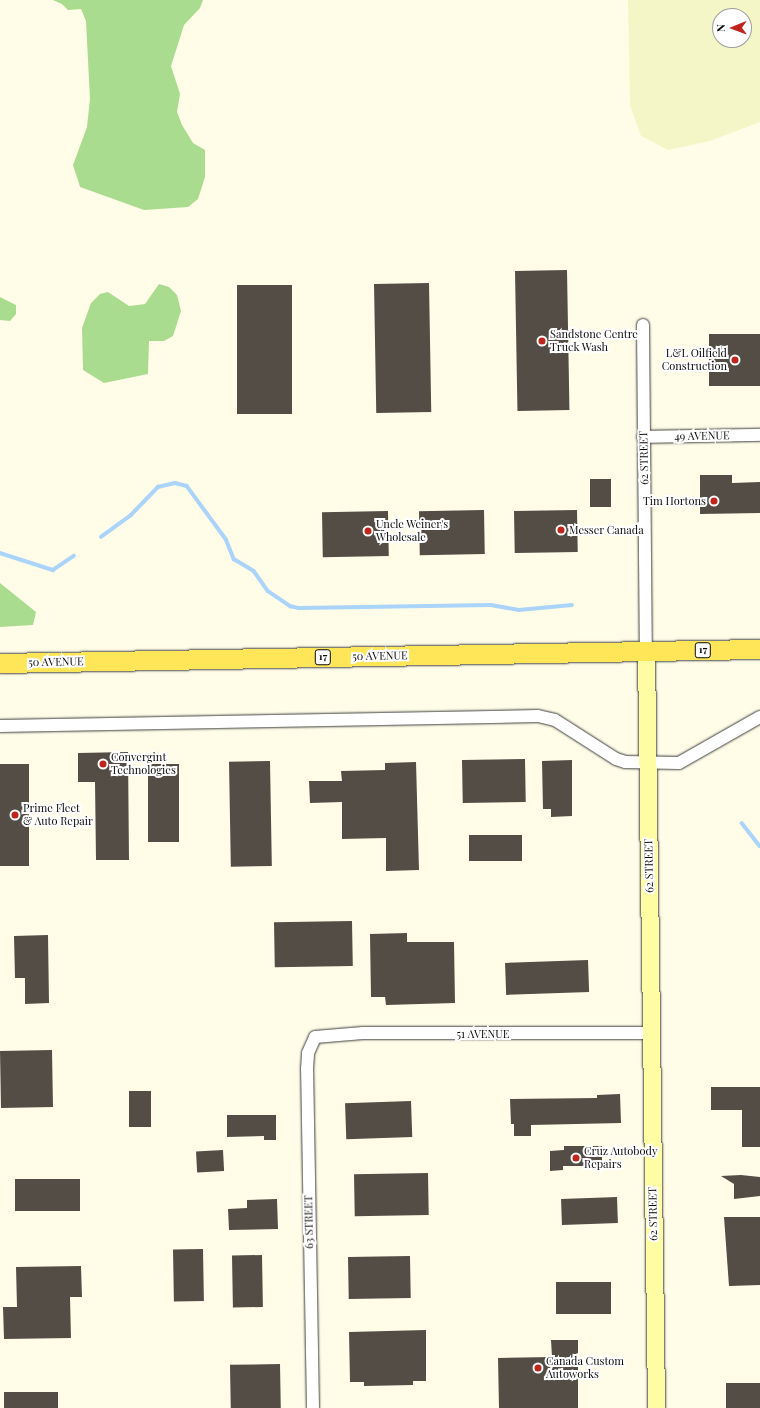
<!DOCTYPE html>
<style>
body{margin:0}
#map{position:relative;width:760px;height:1408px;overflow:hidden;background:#fffde8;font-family:"Playfair Display",serif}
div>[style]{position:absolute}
.farmland>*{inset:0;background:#f5f6c7}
.forest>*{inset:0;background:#aadc8f}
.stream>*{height:3.5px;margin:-1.75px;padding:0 1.75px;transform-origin:1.75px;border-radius:1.75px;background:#aad4f9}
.building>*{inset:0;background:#534d46;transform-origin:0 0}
.roads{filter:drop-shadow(0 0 1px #3d3d3d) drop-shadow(0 0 1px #3d3d3d)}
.street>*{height:12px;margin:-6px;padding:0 6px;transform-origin:6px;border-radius:6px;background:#fff}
.secondary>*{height:17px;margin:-8.5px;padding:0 8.5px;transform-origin:8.5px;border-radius:8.5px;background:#fffda3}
.primary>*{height:19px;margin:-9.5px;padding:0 9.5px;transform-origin:9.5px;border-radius:9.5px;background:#ffe658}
.dots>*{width:11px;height:11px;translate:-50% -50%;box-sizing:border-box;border:2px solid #fff;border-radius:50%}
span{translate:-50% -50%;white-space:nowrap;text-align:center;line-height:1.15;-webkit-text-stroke:4px #fff;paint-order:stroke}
.shield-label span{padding:1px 3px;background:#fff;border:1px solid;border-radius:3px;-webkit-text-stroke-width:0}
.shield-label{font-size:10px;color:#0a0a0a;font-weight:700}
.poi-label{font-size:11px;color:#0a0a0a}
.left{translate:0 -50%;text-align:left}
.right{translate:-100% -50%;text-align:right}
.street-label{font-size:11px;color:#0a0a0a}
.north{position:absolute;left:712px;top:8px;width:40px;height:40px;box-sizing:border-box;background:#fff;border:1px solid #9d9d9d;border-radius:50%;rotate:269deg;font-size:11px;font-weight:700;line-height:16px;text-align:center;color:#0a0a0a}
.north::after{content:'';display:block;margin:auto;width:14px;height:18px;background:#c0251d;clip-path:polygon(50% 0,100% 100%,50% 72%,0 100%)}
</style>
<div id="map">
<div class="farmland">
<i style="clip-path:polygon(evenodd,628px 0,760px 0,760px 122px,710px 141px,668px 150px,641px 136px,630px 106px,628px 0,720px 16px,744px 16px,744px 40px,720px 40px,720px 16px)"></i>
</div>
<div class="forest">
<i style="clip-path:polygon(53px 0,203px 0,200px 8px,184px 25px,171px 66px,180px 94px,177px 112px,182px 125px,193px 143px,205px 150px,205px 177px,198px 199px,188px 207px,144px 210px,80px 187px,73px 165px,87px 127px,90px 99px,86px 21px,81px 9px,68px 10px,62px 4px)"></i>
<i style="clip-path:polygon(159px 284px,169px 287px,177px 295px,181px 311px,173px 336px,164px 341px,149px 341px,148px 374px,104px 383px,83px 370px,82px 328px,91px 303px,100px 294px,108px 292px,129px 306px,145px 304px)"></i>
<i style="clip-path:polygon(0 297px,16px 305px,16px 314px,10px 321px,0 320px)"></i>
<i style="clip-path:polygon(0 583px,36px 612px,33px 625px,0 627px)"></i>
</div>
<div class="stream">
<i style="left:101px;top:537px;width:37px;rotate:-36deg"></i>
<i style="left:131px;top:515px;width:39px;rotate:-46deg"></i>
<i style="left:158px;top:487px;width:17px;rotate:-13deg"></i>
<i style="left:175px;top:483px;width:12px;rotate:14deg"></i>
<i style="left:187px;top:486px;width:66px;rotate:53.7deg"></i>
<i style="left:226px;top:539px;width:22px;rotate:68deg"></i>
<i style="left:234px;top:559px;width:23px;rotate:31deg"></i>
<i style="left:254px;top:571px;width:24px;rotate:55deg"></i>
<i style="left:268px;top:591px;width:27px;rotate:34deg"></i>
<i style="left:290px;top:606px;width:9px;rotate:13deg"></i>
<i style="left:299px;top:608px;width:192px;rotate:-0.9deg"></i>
<i style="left:491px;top:605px;width:28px;rotate:10deg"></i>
<i style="left:519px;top:610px;width:53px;rotate:-5.4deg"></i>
<i style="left:0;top:553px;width:56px;rotate:17.8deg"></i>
<i style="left:53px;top:570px;width:25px;rotate:-34deg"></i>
<i style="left:742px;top:823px;width:29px;rotate:52deg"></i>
</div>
<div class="building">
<i style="left:567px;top:270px;width:140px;height:52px;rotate:89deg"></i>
<i style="left:429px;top:283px;width:129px;height:55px;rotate:89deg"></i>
<i style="left:292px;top:285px;width:129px;height:55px;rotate:90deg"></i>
<i style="left:709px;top:334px;width:51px;height:52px"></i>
<i style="clip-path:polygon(700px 475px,732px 475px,732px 483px,760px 482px,760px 513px,700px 514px)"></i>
<i style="left:590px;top:479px;width:21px;height:28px"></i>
<i style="left:484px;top:510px;width:44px;height:65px;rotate:89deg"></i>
<i style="left:577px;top:510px;width:42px;height:63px;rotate:89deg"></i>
<i style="left:388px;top:511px;width:45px;height:66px;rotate:89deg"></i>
<i style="clip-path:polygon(128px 752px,129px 860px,96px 860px,95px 782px,78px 782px,78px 753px)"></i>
<i style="left:525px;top:759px;width:43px;height:63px;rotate:89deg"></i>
<i style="clip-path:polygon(572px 760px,572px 816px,551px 817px,551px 809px,543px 809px,542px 761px)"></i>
<i style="left:270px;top:761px;width:105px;height:41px;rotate:89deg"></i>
<i style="clip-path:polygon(416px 762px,419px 870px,386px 871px,386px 838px,342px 839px,342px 802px,310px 803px,309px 781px,342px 781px,341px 771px,385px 770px,385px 763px)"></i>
<i style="left:0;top:764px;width:29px;height:102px"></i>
<i style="left:148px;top:764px;width:31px;height:78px"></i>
<i style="left:522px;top:835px;width:26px;height:53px;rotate:90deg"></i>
<i style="left:352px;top:921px;width:45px;height:78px;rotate:89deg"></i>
<i style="clip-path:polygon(407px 933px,407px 942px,454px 942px,455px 1003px,386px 1005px,385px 997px,371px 997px,370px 934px)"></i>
<i style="clip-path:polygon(48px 935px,49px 1003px,25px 1004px,25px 978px,15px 978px,14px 936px)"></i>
<i style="left:588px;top:960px;width:32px;height:83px;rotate:88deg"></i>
<i style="left:52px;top:1050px;width:57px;height:52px;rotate:89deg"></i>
<i style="clip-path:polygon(711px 1087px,760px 1087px,760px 1147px,742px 1147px,742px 1110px,711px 1110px)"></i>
<i style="left:129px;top:1091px;width:22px;height:36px"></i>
<i style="clip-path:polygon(620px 1094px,621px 1123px,531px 1125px,531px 1136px,514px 1136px,514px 1124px,511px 1124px,510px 1099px,597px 1098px,597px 1095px)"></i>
<i style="left:411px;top:1101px;width:36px;height:66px;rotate:88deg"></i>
<i style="clip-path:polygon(227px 1115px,276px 1115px,276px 1140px,264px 1140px,264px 1136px,227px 1137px)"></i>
<i style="clip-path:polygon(564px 1146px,602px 1146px,602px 1166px,563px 1166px,563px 1170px,550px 1171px,550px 1151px,564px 1150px)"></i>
<i style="left:223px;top:1150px;width:21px;height:27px;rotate:87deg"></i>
<i style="left:428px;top:1173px;width:42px;height:74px;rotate:89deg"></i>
<i style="clip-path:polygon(741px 1175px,760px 1177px,760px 1196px,734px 1199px,734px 1184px,721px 1176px)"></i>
<i style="left:80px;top:1179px;width:32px;height:65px;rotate:90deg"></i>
<i style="left:617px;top:1197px;width:26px;height:56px;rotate:88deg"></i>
<i style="clip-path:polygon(277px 1199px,278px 1229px,229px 1230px,228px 1209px,247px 1208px,247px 1200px)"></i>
<i style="clip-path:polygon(724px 1217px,760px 1217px,760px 1285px,729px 1286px)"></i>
<i style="left:203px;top:1249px;width:52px;height:30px;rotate:89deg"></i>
<i style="left:262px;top:1255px;width:52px;height:30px;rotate:89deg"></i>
<i style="left:410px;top:1256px;width:42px;height:62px;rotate:89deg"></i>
<i style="clip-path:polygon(81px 1266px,82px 1297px,70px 1297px,71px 1338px,4px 1339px,3px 1307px,17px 1307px,16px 1267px)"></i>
<i style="left:611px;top:1282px;width:32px;height:55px;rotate:90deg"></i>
<i style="clip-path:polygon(426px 1330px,426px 1381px,413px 1381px,413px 1385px,364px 1386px,364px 1382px,350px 1382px,349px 1332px)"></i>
<i style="clip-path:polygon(551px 1340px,578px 1340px,578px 1408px,499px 1408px,498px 1358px,552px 1357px)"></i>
<i style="left:280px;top:1364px;width:44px;height:50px;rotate:89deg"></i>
<i style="left:726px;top:1383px;width:34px;height:25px"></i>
<i style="left:58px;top:1392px;width:16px;height:54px;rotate:90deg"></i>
</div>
<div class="roads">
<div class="street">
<i style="left:643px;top:325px;width:326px;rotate:89.5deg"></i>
<i style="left:643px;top:437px;width:117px;rotate:-1deg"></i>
<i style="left:0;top:726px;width:538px;rotate:-1.06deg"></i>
<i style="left:538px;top:716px;width:17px;rotate:13deg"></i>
<i style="left:555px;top:720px;width:72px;rotate:32.6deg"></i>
<i style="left:616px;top:759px;width:9px;rotate:18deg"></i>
<i style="left:625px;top:762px;width:54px;rotate:1.1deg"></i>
<i style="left:679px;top:763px;width:93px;rotate:-29.6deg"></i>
<i style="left:313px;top:1408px;width:339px;rotate:-91deg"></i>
<i style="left:307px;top:1069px;width:16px;rotate:-86deg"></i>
<i style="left:308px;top:1053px;width:17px;rotate:-66deg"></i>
<i style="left:315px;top:1037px;width:48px;rotate:-4.8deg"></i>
<i style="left:363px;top:1033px;width:288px"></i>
</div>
<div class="secondary">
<i style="left:646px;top:651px;width:757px;rotate:89.24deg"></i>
</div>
<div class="primary">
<i style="left:0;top:663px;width:760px;rotate:-1.06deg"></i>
</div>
</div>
<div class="dots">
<i style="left:542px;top:341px;background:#c0251d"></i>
<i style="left:735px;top:360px;background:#c0251d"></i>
<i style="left:714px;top:501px;background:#c0251d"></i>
<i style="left:561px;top:530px;background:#c0251d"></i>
<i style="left:368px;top:531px;background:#c0251d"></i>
<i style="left:103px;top:764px;background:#c0251d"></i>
<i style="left:15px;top:815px;background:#c0251d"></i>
<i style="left:576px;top:1158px;background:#c0251d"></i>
<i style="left:538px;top:1368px;background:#c0251d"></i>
</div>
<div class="shield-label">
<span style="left:703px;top:650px">17</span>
<span style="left:323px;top:657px">17</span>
</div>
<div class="poi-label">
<span class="left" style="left:550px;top:341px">Sandstone Centre<br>Truck Wash</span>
<span class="right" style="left:727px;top:360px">L&amp;L Oilfield<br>Construction</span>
<span class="right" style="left:706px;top:501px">Tim Hortons</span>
<span class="left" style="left:376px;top:531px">Uncle Weiner's<br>Wholesale</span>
<span class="left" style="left:569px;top:530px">Messer Canada</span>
<span class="left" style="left:111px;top:764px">Convergint<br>Technologies</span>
<span class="left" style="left:23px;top:815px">Prime Fleet<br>&amp; Auto Repair</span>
<span class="left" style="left:584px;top:1158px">Cruz Autobody<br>Repairs</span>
<span class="left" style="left:546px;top:1368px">Canada Custom<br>Autoworks</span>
</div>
<div class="street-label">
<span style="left:702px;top:436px;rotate:-1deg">49 AVENUE</span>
<span style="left:644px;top:458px;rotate:-91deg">62 STREET</span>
<span style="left:380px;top:656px;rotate:-1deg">50 AVENUE</span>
<span style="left:56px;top:662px;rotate:-1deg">50 AVENUE</span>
<span style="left:649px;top:866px;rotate:-91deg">62 STREET</span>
<span style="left:483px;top:1034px">51 AVENUE</span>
<span style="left:653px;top:1214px;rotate:-91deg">62 STREET</span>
<span style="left:309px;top:1222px;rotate:-91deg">63 STREET</span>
</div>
<div class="north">N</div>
</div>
